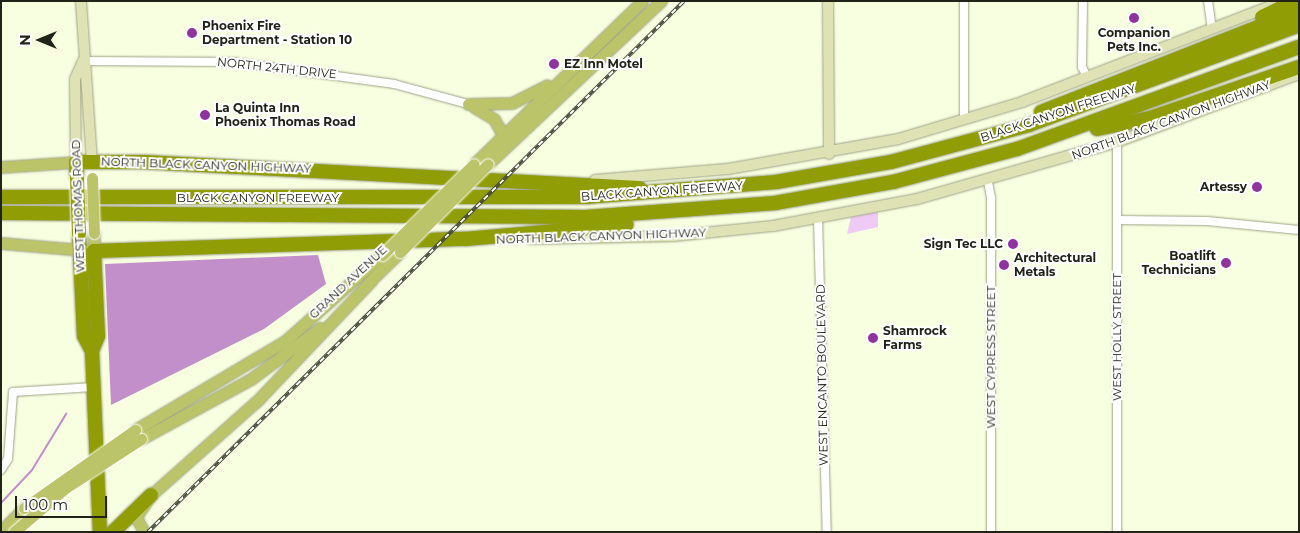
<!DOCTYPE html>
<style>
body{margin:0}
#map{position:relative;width:1300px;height:533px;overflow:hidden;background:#f8fee0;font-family:Montserrat,sans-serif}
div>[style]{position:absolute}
.green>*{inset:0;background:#f0caf6}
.water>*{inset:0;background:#c38fcb}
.stream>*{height:2px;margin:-1px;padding:0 1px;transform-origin:1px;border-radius:1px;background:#c38fcb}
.roads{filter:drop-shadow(0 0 1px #9ea387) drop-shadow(0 0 1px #9ea387)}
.street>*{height:8px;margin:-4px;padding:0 4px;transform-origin:4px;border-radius:4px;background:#fff}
.secondary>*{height:10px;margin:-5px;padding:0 5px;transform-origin:5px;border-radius:5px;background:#dee2b4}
.primary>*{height:11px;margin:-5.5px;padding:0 5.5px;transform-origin:5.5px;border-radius:5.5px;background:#bcc469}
.highway>*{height:14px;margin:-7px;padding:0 7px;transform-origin:7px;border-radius:7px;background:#909d05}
.rail>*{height:4px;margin-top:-2px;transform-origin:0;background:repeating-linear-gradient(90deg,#fff 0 5.5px,#4a4d3e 0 11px);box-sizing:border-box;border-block:1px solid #4a4d3e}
.bridges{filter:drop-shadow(0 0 1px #fff) drop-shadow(0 0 1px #fff)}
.primary-bridge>*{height:11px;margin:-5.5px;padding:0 5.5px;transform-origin:5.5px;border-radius:5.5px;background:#bcc469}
.highway-bridge>*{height:14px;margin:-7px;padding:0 7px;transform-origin:7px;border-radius:7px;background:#909d05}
.dots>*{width:14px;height:14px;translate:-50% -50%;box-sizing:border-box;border:2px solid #fff;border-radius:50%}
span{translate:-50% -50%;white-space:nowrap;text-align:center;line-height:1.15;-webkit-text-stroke:4px #fff;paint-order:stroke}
.poi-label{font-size:12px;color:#212318;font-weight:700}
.left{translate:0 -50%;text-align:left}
.right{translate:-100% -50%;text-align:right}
.street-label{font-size:12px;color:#212318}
.frame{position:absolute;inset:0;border:2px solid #212318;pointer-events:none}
.north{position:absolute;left:15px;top:15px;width:50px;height:50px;-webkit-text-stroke:4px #fff;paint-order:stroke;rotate:270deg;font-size:14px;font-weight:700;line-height:20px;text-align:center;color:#212318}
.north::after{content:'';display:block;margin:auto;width:18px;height:22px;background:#212318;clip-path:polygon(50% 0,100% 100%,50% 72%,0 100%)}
.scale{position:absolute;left:15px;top:496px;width:92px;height:22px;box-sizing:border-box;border:2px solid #212318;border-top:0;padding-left:6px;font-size:15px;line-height:18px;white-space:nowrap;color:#212318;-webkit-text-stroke:4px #fff;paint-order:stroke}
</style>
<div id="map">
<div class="green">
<i style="clip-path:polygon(878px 212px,878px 227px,847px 234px,851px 217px)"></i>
</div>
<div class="water">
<i style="clip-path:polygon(318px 255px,326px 284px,264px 329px,111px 405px,105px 264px)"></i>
</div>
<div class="stream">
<i style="left:1px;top:503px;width:45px;rotate:-46.8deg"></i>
<i style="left:32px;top:470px;width:66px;rotate:-58.7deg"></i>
</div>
<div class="roads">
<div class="street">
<i style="left:964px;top:1px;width:118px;rotate:90deg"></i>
<i style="left:1083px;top:1px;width:66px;rotate:90.9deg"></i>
<i style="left:1082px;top:67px;width:11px;rotate:63deg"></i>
<i style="left:1208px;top:1px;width:27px;rotate:82deg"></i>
<i style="left:83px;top:61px;width:151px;rotate:0.4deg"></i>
<i style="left:234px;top:62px;width:162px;rotate:7.8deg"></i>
<i style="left:394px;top:84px;width:77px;rotate:15.1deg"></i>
<i style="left:1117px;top:142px;width:390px;rotate:90deg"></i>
<i style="left:988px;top:182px;width:16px;rotate:79deg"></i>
<i style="left:991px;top:198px;width:334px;rotate:90deg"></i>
<i style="left:818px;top:219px;width:313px;rotate:88.4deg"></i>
<i style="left:1117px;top:220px;width:90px;rotate:0.6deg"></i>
<i style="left:1207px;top:221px;width:92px;rotate:5.6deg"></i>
<i style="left:1px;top:470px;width:13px;rotate:-58deg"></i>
<i style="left:8px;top:459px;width:67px;rotate:-85.7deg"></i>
<i style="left:13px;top:392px;width:81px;rotate:-3.5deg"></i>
</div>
<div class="secondary">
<i style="left:81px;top:1px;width:160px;rotate:86.1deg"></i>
<i style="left:828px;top:1px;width:153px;rotate:89.6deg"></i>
<i style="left:76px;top:162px;width:83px;rotate:-90.7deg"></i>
<i style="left:75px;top:79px;width:20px;rotate:-66deg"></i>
<i style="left:595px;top:180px;width:133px;rotate:-4.7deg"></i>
<i style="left:728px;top:169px;width:173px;rotate:-10deg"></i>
<i style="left:898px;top:139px;width:129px;rotate:-16.6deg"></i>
<i style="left:1022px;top:102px;width:269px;rotate:-21.1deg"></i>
<i style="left:529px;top:239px;width:145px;rotate:-1.2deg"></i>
<i style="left:674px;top:236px;width:100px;rotate:-5.8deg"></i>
<i style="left:773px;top:226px;width:147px;rotate:-10.6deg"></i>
<i style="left:917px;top:199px;width:208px;rotate:-15.9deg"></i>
<i style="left:1117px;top:142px;width:194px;rotate:-20.5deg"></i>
</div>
<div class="primary">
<i style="left:468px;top:104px;width:44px;rotate:-1.3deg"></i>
<i style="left:512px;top:103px;width:39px;rotate:-27deg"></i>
<i style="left:474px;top:107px;width:23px;rotate:31deg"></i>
<i style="left:494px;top:119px;width:18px;rotate:61deg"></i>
<i style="left:474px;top:164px;width:234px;rotate:-44.1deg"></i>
<i style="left:488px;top:164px;width:238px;rotate:-43.3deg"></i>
<i style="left:1px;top:167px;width:75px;rotate:-3.8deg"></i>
<i style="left:1px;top:243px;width:93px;rotate:4.9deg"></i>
<i style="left:94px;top:251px;width:18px;rotate:-90deg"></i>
<i style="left:368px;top:283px;width:45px;rotate:-44.1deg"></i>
<i style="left:135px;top:430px;width:174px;rotate:-30.7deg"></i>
<i style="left:285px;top:341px;width:130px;rotate:-41.6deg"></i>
<i style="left:141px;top:439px;width:125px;rotate:-28.6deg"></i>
<i style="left:251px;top:379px;width:86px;rotate:-36.5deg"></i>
<i style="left:1px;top:531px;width:33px;rotate:-45deg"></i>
<i style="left:144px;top:532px;width:17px;rotate:-118deg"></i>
<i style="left:136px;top:517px;width:27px;rotate:-56deg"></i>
<i style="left:151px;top:495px;width:142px;rotate:-41.6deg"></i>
<i style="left:257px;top:401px;width:167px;rotate:-46.5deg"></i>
</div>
<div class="highway">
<i style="left:1262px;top:17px;width:37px;rotate:-26deg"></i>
<i style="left:1041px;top:112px;width:277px;rotate:-21.4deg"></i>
<i style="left:1097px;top:129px;width:54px;rotate:-11.7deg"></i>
<i style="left:1150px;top:118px;width:157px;rotate:-18.9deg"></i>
<i style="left:77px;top:178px;width:16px;rotate:-94deg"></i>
<i style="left:76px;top:162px;width:68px"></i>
<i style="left:144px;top:162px;width:496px;rotate:3deg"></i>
<i style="left:1px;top:197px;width:584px"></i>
<i style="left:585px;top:197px;width:192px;rotate:-4.5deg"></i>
<i style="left:776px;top:182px;width:117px;rotate:-9.9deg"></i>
<i style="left:891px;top:162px;width:143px;rotate:-15deg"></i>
<i style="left:1029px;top:125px;width:288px;rotate:-20.3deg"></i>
<i style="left:1px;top:213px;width:585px;rotate:0.39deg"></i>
<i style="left:586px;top:217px;width:190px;rotate:-4.2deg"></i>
<i style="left:775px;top:203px;width:120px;rotate:-10.1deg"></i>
<i style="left:893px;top:182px;width:128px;rotate:-14.9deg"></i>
<i style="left:1017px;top:149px;width:300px;rotate:-19.9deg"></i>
<i style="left:79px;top:234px;width:102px;rotate:87.2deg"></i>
<i style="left:84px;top:336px;width:17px;rotate:62deg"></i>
<i style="left:92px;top:351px;width:181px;rotate:87.5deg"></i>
<i style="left:92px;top:351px;width:16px;rotate:-68deg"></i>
<i style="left:98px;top:336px;width:85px;rotate:-92.7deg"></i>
<i style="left:94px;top:251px;width:371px;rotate:-1.9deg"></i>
<i style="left:465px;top:239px;width:162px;rotate:-5deg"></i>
<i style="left:113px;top:532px;width:53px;rotate:-44.2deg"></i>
</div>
</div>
<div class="rail">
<i style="left:148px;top:532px;width:754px;rotate:-44.73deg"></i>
</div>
<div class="bridges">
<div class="primary-bridge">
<i style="left:92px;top:178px;width:55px;rotate:87.9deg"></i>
<i style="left:400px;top:252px;width:124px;rotate:-45deg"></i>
<i style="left:382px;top:255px;width:129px;rotate:-44.7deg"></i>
<i style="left:24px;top:508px;width:136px;rotate:-35.1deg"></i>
<i style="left:14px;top:532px;width:66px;rotate:-40.7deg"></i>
<i style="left:64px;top:489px;width:92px;rotate:-33deg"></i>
</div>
<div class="highway-bridge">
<i style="left:77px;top:178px;width:56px;rotate:88deg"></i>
</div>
</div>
<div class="dots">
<i style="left:1134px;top:18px;background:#8f349e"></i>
<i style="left:192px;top:33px;background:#8f349e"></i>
<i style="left:554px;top:64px;background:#8f349e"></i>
<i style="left:205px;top:115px;background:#8f349e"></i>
<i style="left:1257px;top:187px;background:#8f349e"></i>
<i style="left:1013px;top:244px;background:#8f349e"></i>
<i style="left:1226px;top:263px;background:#8f349e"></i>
<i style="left:1004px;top:265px;background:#8f349e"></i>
<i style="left:873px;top:338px;background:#8f349e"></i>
</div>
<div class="poi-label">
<span class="left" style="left:202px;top:33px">Phoenix Fire<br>Department - Station 10</span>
<span style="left:1134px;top:40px">Companion<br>Pets Inc.</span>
<span class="left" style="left:564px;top:64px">EZ Inn Motel</span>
<span class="left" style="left:215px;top:115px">La Quinta Inn<br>Phoenix Thomas Road</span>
<span class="right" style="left:1247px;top:187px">Artessy</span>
<span class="right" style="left:1003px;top:244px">Sign Tec LLC</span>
<span class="right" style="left:1216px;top:263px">Boatlift<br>Technicians</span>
<span class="left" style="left:1014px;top:265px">Architectural<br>Metals</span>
<span class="left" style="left:883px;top:338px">Shamrock<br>Farms</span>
</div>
<div class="street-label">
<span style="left:277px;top:68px;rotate:6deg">NORTH 24TH DRIVE</span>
<span style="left:1058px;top:113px;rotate:-18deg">BLACK CANYON FREEWAY</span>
<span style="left:1171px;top:120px;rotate:-20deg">NORTH BLACK CANYON HIGHWAY</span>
<span style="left:206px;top:165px;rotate:2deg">NORTH BLACK CANYON HIGHWAY</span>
<span style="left:662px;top:191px;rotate:-4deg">BLACK CANYON FREEWAY</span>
<span style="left:258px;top:198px">BLACK CANYON FREEWAY</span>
<span style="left:78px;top:206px;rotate:-92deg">WEST THOMAS ROAD</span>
<span style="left:601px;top:236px;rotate:-2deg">NORTH BLACK CANYON HIGHWAY</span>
<span style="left:348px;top:282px;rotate:-43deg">GRAND AVENUE</span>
<span style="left:1117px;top:337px;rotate:-90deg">WEST HOLLY STREET</span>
<span style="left:991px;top:357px;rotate:-90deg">WEST CYPRESS STREET</span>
<span style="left:822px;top:375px;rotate:-91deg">WEST ENCANTO BOULEVARD</span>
</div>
<div class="frame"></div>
<div class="north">N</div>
<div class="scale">100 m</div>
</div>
